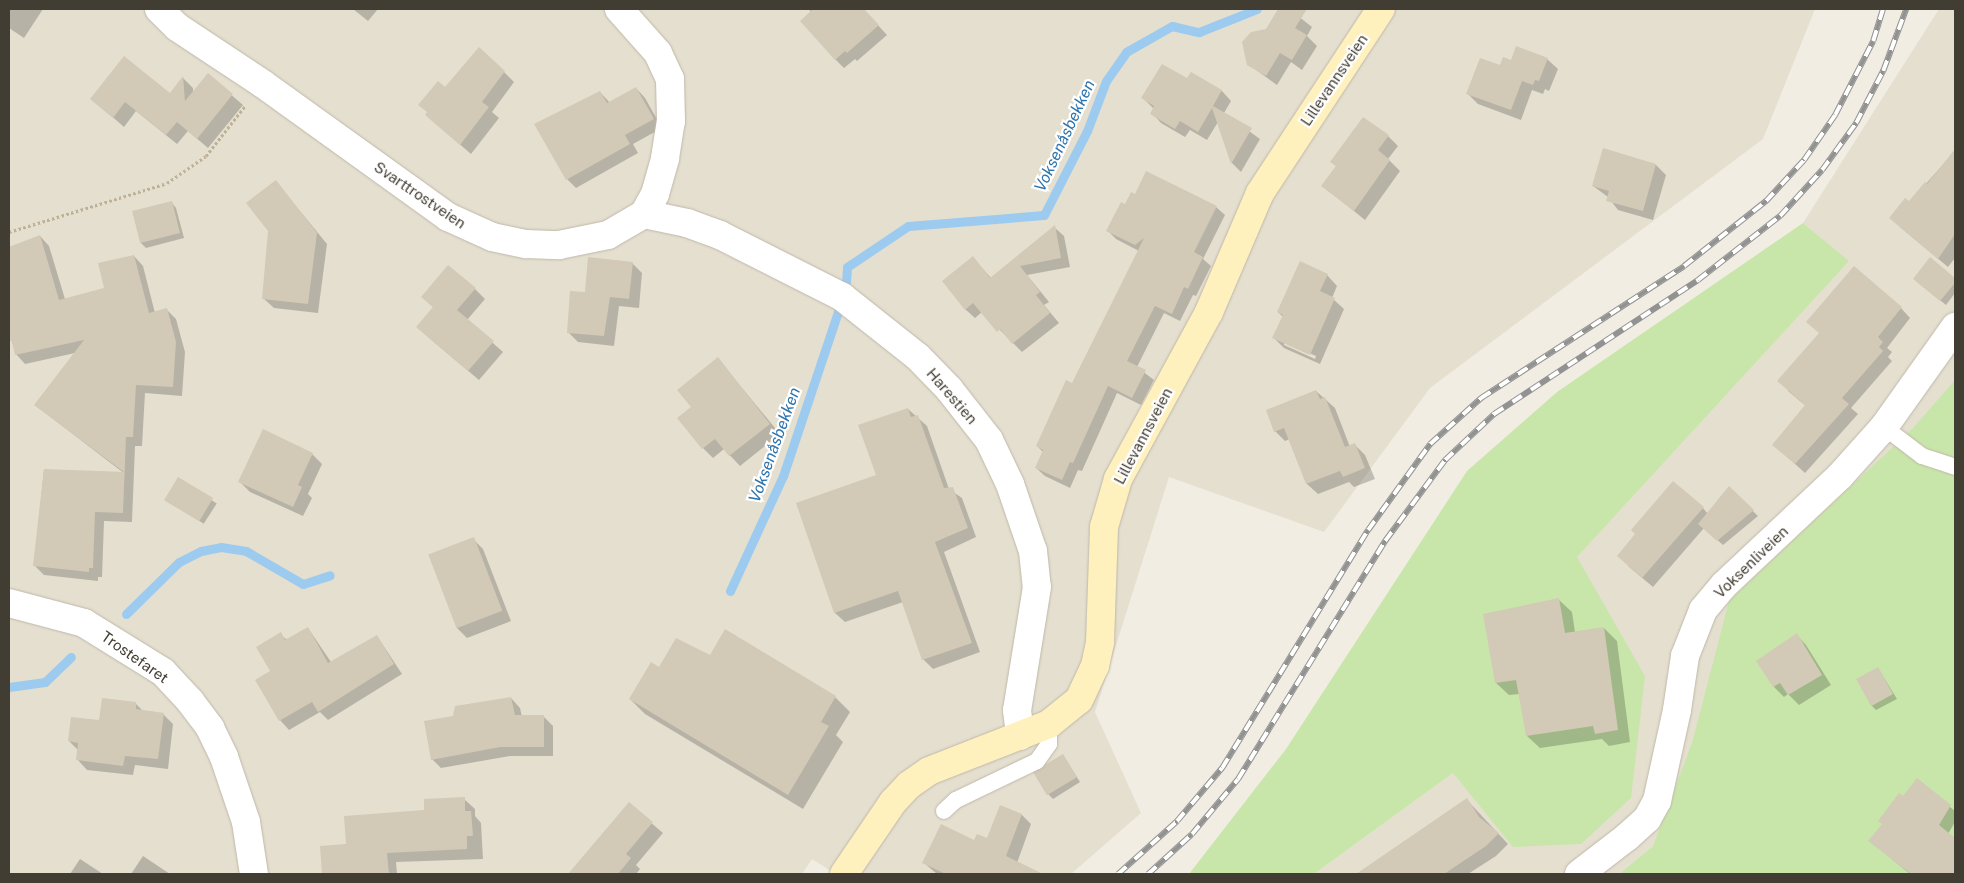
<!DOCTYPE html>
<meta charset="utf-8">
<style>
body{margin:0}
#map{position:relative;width:1964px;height:883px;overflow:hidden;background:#f1ede2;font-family:"Public Sans",sans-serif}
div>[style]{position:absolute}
.residential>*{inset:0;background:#e5dfd0}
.green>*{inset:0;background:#c9e6aa}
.shadow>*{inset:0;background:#0003;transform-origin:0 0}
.stream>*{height:9px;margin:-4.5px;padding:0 4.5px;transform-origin:4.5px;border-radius:4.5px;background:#9dcbef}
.building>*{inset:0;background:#d2c9b7;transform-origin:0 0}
.path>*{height:3px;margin-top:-1.5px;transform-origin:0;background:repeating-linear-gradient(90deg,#beb196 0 2.5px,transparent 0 5px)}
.roads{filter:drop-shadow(0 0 1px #bfb8a8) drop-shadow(0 0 1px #bfb8a8)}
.lane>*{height:16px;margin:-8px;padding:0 8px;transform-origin:8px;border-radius:8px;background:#fff}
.street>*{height:28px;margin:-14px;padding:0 14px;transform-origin:14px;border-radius:14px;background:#fff}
.secondary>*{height:28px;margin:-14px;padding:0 14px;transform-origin:14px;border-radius:14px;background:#fef1be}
.rail>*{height:5.5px;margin-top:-2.75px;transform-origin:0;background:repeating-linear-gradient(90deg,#fff 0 11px,#929292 0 22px);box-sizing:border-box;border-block:1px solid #929292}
span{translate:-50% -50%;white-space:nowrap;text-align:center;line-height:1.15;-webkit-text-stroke:4.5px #fff;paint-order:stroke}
.street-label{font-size:15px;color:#423d33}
.water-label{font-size:16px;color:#2d73ad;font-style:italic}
.frame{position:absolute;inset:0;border:10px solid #423d33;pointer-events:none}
</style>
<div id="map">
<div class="residential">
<i style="clip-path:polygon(9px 9px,1815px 9px,1763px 139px,1430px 388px,1324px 532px,1169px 477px,1095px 712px,1141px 813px,1071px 874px,836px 874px,812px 859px,802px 874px,9px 874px)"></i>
<i style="clip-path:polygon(1939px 9px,1955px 9px,1955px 874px,1653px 846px,1619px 874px,1314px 874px,1453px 773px,1422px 619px,1848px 261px,1803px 223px)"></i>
</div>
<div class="green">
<i style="clip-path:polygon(1803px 223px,1849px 261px,1577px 557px,1645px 676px,1631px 798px,1581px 844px,1513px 847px,1453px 773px,1314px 874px,1189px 874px,1286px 749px,1467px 471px,1557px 392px)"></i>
<i style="clip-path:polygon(1955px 380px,1955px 874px,1619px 874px,1653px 846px,1692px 743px,1729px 601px,1914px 427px)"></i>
</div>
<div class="shadow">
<i style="clip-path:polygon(9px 9px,43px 9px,24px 38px,9px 28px)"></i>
<i style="clip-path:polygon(353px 9px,378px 9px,368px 21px)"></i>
<i style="clip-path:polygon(809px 9px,863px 9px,887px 35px,857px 61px,855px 59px,844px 68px,835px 59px)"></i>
<i style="clip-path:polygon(1280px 9px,1289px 9px,1312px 27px,1307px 36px,1317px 46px,1302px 70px,1291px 62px,1277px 85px,1248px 64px)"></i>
<i style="clip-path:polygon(1547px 59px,1558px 69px,1549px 91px,1545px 89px,1543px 94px,1532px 90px,1521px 120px,1478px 104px,1468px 94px,1500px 67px)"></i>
<i style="clip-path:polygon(504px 72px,514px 82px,492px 112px,499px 118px,471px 154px,426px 115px,446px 89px)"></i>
<i style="clip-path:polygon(1191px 73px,1222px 91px,1231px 101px,1224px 113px,1260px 139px,1241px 172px,1232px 163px,1218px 122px,1207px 140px,1190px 130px,1185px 137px,1161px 123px,1152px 113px,1154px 109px,1143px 98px,1187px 80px)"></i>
<i style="clip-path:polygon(208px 75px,243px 105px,208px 148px,188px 131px,177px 144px,136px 111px,124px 127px,92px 99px,170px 95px,183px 78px,193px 88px,193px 93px)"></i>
<i style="clip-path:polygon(636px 88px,645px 98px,662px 128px,633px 144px,638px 153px,576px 188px,567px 179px,600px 92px,610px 103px)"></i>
<i style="clip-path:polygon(1388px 136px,1398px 146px,1388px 159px,1400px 171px,1365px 220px,1323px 186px,1337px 167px,1332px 162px)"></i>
<i style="clip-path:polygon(1955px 151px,1955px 258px,1948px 267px,1900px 227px,1909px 203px)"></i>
<i style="clip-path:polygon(1656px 165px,1666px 175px,1653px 220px,1618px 210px,1608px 197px,1593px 186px)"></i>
<i style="clip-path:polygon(276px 182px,327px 244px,318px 313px,274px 308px,263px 298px)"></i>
<i style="clip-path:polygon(172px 203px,176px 208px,184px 238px,146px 248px,141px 243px,133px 213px)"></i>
<i style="clip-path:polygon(1126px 206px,1216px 207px,1225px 215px,1203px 259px,1211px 266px,1196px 296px,1193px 295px,1180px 321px,1164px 313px,1137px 367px,1154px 380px,1141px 405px,1117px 393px,1082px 471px,1078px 470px,1070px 488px,1045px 476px,1036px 468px,1043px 452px,1037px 446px,1073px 384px,1139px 251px,1116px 239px,1108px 231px)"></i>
<i style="clip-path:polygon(1054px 227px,1064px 236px,1070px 267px,1027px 275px,1049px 302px,1044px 305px,1059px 323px,1022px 352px,982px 312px,975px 318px,965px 309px,973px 258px,991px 278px)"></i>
<i style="clip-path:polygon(40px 236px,49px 246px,65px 299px,105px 289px,134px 256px,143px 266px,155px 313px,167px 310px,176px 319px,185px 352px,182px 396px,145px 393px,142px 446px,135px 446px,132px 522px,104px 521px,102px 577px,98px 577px,98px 581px,44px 575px,34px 565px,44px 470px,125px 474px,35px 405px,75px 353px,25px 364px,16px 354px,9px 333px,9px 281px,15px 280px,9px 248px)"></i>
<i style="clip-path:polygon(1931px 259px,1955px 279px,1955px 293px,1946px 305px,1919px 283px)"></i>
<i style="clip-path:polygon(632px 263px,642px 273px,639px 308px,619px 306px,614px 346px,578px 342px,568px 332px,586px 293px)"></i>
<i style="clip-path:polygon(evenodd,1327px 275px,1337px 286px,1332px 298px,1344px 309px,1320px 364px,1284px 348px,1274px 338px,1283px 317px,1278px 312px,1327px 275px,1284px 342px,1316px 356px,1315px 359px,1284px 345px,1284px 342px)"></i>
<i style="clip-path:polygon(475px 289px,485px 299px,467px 320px,503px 352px,479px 380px,428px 337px,434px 308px,423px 297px)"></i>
<i style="clip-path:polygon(1901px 308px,1910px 318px,1887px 348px,1892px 352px,1888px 357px,1892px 361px,1851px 408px,1858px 414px,1805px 473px,1774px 445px,1806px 406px,1788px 391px,1820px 333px)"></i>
<i style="clip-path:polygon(718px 359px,780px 434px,740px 466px,724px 449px,713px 458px,703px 448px,693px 407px)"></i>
<i style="clip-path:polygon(1316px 391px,1335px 408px,1350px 447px,1355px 445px,1365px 455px,1375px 479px,1354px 487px,1349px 482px,1318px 494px,1307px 484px,1290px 439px,1285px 441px,1275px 431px)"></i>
<i style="clip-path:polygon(908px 409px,927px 426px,949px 489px,962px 498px,976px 537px,944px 552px,980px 652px,933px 669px,923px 659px,903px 602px,845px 622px,835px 613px,878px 476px)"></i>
<i style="clip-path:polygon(312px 454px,322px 464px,308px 494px,312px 498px,303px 516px,250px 492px,240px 482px)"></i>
<i style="left:179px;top:479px;width:45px;height:24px;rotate:33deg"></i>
<i style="clip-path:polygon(1729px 488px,1758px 516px,1723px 545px,1704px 528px,1653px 587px,1628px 566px,1703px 508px,1708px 514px)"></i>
<i style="clip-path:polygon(473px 539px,483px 549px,511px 621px,467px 638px,457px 628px)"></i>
<i style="clip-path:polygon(1559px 600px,1572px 612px,1575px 632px,1604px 628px,1617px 641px,1630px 742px,1609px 746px,1602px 739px,1540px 748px,1527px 736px,1520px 694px,1509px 695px,1496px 683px)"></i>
<i style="clip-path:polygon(308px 628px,331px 662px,377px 636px,402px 674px,328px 720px,320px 712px,289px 730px,280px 720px,257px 681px,272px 672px,280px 634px,287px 640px)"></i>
<i style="clip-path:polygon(726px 631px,835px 697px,850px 712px,836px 735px,843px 742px,803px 809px,645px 714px,630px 699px,710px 657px)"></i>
<i style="clip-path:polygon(1796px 634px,1806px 645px,1831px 685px,1799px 705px,1788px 694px,1784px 697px,1774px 687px)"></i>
<i style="clip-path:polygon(1878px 668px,1897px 699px,1876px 710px,1871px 705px)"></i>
<i style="clip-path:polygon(511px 698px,520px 708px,522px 717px,544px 717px,553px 726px,553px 756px,510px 756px,441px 768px,432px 759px,454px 717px)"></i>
<i style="clip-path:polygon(136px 704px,144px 712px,163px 714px,173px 724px,168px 769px,135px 765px,133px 775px,87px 770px,77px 759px,78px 750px,69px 741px)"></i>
<i style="clip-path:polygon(1063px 755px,1080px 782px,1053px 799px,1048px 794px)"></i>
<i style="clip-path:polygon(1917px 780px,1955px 811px,1955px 822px,1948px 834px,1955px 840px,1955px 874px,1910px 874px,1870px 841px)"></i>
<i style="clip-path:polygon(464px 799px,475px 809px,475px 816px,481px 823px,483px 859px,396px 862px,397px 874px,323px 874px,321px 847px,347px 845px,426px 811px)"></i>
<i style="clip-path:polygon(1467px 800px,1508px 844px,1496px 856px,1468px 874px,1358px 874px)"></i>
<i style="clip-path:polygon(629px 804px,663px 833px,636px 865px,640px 869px,636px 874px,570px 874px)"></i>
<i style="clip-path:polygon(1001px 806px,1022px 815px,1031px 824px,1017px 863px,1025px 874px,937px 874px,924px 863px,988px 840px)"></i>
<i style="clip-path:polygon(143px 856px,170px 874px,131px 874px)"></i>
<i style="clip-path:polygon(80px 859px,103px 874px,70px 874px)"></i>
</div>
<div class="stream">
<i style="left:846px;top:282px;width:15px;rotate:-86deg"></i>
<i style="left:847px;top:267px;width:73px;rotate:-33.9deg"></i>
<i style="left:908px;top:226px;width:136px;rotate:-4.6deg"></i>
<i style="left:1044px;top:215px;width:94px;rotate:-62.9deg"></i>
<i style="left:1087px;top:131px;width:53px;rotate:-69.2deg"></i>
<i style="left:1106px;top:81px;width:35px;rotate:-55deg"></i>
<i style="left:1126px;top:52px;width:53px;rotate:-29.5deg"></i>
<i style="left:1172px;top:26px;width:28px;rotate:13deg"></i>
<i style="left:1199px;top:32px;width:62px;rotate:-21.6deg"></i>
<i style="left:730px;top:591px;width:127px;rotate:-65.3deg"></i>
<i style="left:783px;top:476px;width:179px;rotate:-71.5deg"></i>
<i style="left:126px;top:614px;width:74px;rotate:-44.5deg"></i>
<i style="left:179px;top:562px;width:25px;rotate:-27deg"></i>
<i style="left:201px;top:551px;width:20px;rotate:-11deg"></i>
<i style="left:221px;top:547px;width:25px;rotate:9deg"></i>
<i style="left:246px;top:551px;width:66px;rotate:30.1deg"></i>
<i style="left:303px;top:584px;width:28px;rotate:-18deg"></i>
<i style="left:9px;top:687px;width:36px;rotate:-8deg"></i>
<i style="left:45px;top:682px;width:36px;rotate:-44deg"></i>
</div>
<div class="building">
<i style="clip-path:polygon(813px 9px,864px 9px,879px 25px,847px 53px,845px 51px,835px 60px,800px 21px)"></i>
<i style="clip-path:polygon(1278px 9px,1307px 9px,1295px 28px,1307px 35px,1292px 60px,1280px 53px,1266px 76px,1247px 65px,1242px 42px,1251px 32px,1266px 29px)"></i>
<i style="clip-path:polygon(1516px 46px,1548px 58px,1539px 81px,1535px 80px,1533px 85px,1522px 81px,1511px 110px,1466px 94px,1480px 58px,1500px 65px,1503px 57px,1511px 60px)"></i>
<i style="clip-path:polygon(479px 47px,505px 71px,482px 102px,489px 107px,460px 145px,425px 115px,427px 112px,418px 105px,438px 81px,445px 87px)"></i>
<i style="clip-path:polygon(124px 56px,170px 93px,183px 76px,185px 101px,208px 73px,233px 94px,197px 139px,177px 122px,166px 135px,125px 102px,113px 118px,90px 99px)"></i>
<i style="clip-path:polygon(1162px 64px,1187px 78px,1191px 72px,1222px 90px,1213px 106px,1252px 128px,1231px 164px,1212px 108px,1198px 132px,1180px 121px,1175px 129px,1150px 114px,1154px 106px,1141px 98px)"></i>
<i style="clip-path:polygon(636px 87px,654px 119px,625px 135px,630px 144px,566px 180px,534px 124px,600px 91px,607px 103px)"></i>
<i style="clip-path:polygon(1363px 117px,1389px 135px,1378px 150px,1390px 160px,1354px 211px,1321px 186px,1336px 166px,1330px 162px)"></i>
<i style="clip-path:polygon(1603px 148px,1656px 164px,1643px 211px,1606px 201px,1609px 191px,1592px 186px)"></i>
<i style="clip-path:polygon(1955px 149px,1955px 234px,1938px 259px,1889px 218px,1905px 198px,1909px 201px,1925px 182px,1927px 184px)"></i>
<i style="clip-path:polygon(1146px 171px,1217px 206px,1194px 252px,1203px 257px,1188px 289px,1184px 287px,1172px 314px,1155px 306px,1127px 361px,1146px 370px,1132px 398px,1108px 386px,1073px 463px,1070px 462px,1062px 480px,1035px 468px,1043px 450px,1036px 446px,1066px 380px,1072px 383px,1144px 238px,1135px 245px,1106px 231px,1121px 202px,1125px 204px,1131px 192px,1135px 194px)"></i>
<i style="clip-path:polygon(276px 180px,317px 233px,308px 304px,262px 299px,268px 231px,246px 203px)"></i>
<i style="left:172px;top:201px;width:33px;height:41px;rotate:76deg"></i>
<i style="clip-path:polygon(1055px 225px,1061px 258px,1020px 266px,1040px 292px,1036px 295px,1050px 313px,1012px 344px,1000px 329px,997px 332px,973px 303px,965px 310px,942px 281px,973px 256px,990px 278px)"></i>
<i style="clip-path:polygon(40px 235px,59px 300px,104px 288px,98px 263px,134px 255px,149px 313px,167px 308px,176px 342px,173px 387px,136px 385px,133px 437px,126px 437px,123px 513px,95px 512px,93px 568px,89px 568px,89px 572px,33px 566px,44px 469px,124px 472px,34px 405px,84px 340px,15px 355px,12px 341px,9px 341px,9px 247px)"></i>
<i style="clip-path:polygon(588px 257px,633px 262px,629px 299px,610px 297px,604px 336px,567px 333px,570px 291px,585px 292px)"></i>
<i style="clip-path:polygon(1930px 257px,1955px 278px,1955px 283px,1940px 301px,1913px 279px)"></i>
<i style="clip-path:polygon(1300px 261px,1328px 274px,1320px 291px,1335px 298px,1310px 355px,1272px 338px,1283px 315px,1277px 312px)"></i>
<i style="clip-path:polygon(448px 265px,476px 288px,457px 310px,494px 341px,468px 371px,416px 327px,433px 307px,421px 297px)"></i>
<i style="clip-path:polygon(1854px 266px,1902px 307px,1878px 337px,1883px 342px,1879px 347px,1883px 351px,1842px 398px,1849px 404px,1795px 464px,1772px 445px,1805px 405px,1777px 381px,1819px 333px,1806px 322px)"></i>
<i style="clip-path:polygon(718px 357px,770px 424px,729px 456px,715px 439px,702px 449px,677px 418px,691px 407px,677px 390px)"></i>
<i style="clip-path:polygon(1316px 390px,1320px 399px,1325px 397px,1345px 447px,1355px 443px,1365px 468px,1343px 477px,1340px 471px,1306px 484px,1284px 428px,1274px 432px,1266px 410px)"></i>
<i style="clip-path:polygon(908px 408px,911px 417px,918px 415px,944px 488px,953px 487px,968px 528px,935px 542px,972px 643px,922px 660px,898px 591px,834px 613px,796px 503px,876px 475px,858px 425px)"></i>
<i style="clip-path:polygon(263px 429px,313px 453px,298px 485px,302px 487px,293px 507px,238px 482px)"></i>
<i style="left:178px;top:477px;width:41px;height:27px;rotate:31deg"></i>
<i style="clip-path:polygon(1673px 481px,1704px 507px,1642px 578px,1617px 556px,1635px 534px,1631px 530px)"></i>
<i style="clip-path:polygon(1729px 486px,1754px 510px,1717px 541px,1698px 524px)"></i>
<i style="left:474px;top:537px;width:79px;height:49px;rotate:69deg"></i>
<i style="clip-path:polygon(1559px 598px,1565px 633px,1604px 627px,1618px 730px,1595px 734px,1593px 726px,1526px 736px,1516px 680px,1495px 683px,1483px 614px)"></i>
<i style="clip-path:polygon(308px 627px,328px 663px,377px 635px,394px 664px,318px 712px,312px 702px,279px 721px,255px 680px,270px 671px,256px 647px,281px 632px,285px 640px)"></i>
<i style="clip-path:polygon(725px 629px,836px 696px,821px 722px,829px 726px,788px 795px,629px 699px,651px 662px,659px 667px,676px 638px,710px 655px)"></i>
<i style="clip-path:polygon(1797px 633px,1822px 675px,1788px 695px,1780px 683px,1773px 687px,1756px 661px)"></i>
<i style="left:1878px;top:667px;width:31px;height:25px;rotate:61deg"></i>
<i style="clip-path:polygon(511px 697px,515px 715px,544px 715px,544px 747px,500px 747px,431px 760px,424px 721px,453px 716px,455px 706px)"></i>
<i style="clip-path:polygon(102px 698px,136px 702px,136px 709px,164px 713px,158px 759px,125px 756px,123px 766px,76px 760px,78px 743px,68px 741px,71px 717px,99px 720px)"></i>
<i style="left:1063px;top:754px;width:27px;height:35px;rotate:59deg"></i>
<i style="clip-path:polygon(1917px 778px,1951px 805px,1939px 825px,1955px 838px,1955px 874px,1911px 874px,1868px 841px,1882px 824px,1878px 821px,1899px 793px,1903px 796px)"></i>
<i style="clip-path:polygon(465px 797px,465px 811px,471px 811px,473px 836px,467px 836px,467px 849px,387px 853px,389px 874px,322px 874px,320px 846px,346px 844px,344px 816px,424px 810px,424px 799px)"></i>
<i style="clip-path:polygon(1467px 798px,1479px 817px,1499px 833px,1486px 846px,1444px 874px,1356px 874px)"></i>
<i style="clip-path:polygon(629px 802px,653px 822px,626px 854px,631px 858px,618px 874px,568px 874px)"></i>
<i style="clip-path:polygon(1000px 805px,1022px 814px,1006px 856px,1043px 874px,946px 874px,922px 863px,941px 824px,974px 840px,977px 834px,987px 838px)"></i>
</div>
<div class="path">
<i style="left:9px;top:232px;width:165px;rotate:-17.2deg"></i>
<i style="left:167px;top:183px;width:47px;rotate:-34.7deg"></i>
<i style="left:206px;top:156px;width:63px;rotate:-52deg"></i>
</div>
<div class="roads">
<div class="lane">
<i style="left:1884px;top:427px;width:48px;rotate:37.3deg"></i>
<i style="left:1922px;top:456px;width:35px;rotate:18deg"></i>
<i style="left:944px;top:811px;width:16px;rotate:-43deg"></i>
<i style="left:956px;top:800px;width:90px;rotate:-25.7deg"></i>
<i style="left:1037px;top:761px;width:21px;rotate:-55deg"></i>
<i style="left:1049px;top:744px;width:20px;rotate:-90deg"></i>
</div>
<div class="street">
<i style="left:159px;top:9px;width:25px;rotate:45deg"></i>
<i style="left:177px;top:27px;width:103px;rotate:33.5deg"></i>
<i style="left:263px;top:84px;width:228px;rotate:35.7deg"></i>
<i style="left:448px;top:217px;width:48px;rotate:24.4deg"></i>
<i style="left:492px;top:237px;width:35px;rotate:12deg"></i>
<i style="left:526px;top:244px;width:33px;rotate:2deg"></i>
<i style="left:559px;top:245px;width:50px;rotate:-11.5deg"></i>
<i style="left:608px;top:235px;width:42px;rotate:-30.3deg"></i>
<i style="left:644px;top:214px;width:23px;rotate:-61deg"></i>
<i style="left:655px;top:194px;width:37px;rotate:-74deg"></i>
<i style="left:665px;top:158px;width:37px;rotate:-81deg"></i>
<i style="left:671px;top:121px;width:42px;rotate:-91.4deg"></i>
<i style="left:670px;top:79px;width:29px;rotate:-115deg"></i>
<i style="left:658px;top:53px;width:59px;rotate:-131.6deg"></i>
<i style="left:644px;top:214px;width:44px;rotate:11.8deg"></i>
<i style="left:687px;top:223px;width:35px;rotate:20deg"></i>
<i style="left:720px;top:235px;width:136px;rotate:26.8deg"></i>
<i style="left:841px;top:296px;width:98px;rotate:38.4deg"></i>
<i style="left:918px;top:357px;width:45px;rotate:45.9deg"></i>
<i style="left:949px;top:389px;width:65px;rotate:51.9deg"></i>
<i style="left:989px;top:440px;width:49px;rotate:64.5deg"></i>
<i style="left:1010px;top:484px;width:71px;rotate:71.1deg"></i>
<i style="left:1033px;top:551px;width:36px;rotate:84deg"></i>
<i style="left:1037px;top:587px;width:125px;rotate:99.2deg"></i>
<i style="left:1017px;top:710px;width:26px;rotate:83deg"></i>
<i style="left:9px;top:603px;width:78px;rotate:14.9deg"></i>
<i style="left:84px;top:623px;width:93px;rotate:31.8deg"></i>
<i style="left:163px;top:672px;width:40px;rotate:47deg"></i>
<i style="left:190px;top:701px;width:34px;rotate:53deg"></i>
<i style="left:210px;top:728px;width:32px;rotate:64deg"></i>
<i style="left:224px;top:757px;width:69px;rotate:71.3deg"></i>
<i style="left:246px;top:822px;width:53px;rotate:81.3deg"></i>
<i style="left:1579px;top:874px;width:61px;rotate:-37.6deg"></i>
<i style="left:1627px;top:837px;width:27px;rotate:-42deg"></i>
<i style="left:1647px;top:819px;width:21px;rotate:-61deg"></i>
<i style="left:1657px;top:801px;width:93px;rotate:-77.6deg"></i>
<i style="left:1677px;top:710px;width:55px;rotate:-81.6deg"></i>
<i style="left:1685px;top:656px;width:49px;rotate:-68.6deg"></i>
<i style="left:1703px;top:610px;width:33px;rotate:-50deg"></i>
<i style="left:1724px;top:585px;width:159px;rotate:-43.2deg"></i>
<i style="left:1840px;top:476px;width:66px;rotate:-48.1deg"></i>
<i style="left:1884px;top:427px;width:123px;rotate:-54.6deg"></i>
</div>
<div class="secondary">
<i style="left:844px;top:874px;width:87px;rotate:-55.8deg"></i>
<i style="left:893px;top:802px;width:23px;rotate:-47deg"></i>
<i style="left:909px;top:785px;width:24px;rotate:-35deg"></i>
<i style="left:929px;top:771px;width:129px;rotate:-21.4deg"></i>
<i style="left:1049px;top:724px;width:38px;rotate:-39deg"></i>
<i style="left:1079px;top:700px;width:38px;rotate:-65deg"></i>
<i style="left:1095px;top:666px;width:25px;rotate:-78deg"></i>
<i style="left:1100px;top:642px;width:115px;rotate:-88deg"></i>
<i style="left:1104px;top:527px;width:50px;rotate:-73.7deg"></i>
<i style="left:1118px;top:479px;width:190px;rotate:-61.4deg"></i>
<i style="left:1209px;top:312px;width:129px;rotate:-66.8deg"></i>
<i style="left:1260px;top:193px;width:220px;rotate:-56.7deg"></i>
</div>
</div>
<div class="rail">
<i style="left:1118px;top:874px;width:79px;rotate:-41.9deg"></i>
<i style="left:1177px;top:821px;width:70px;rotate:-49.7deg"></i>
<i style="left:1222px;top:768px;width:279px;rotate:-58.5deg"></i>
<i style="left:1368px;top:530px;width:106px;rotate:-54.2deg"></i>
<i style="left:1430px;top:444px;width:69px;rotate:-42deg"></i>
<i style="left:1481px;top:398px;width:242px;rotate:-33deg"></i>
<i style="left:1684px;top:266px;width:105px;rotate:-38.4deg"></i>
<i style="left:1766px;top:201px;width:56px;rotate:-47.2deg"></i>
<i style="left:1804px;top:160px;width:55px;rotate:-55.4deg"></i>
<i style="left:1835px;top:115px;width:83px;rotate:-62.8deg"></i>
<i style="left:1873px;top:41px;width:34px;rotate:-73deg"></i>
<i style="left:1148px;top:874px;width:59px;rotate:-42.3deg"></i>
<i style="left:1192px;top:834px;width:72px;rotate:-50.1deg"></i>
<i style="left:1238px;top:779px;width:280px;rotate:-58.3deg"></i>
<i style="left:1385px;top:541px;width:101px;rotate:-53.5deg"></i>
<i style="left:1445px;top:460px;width:67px;rotate:-43.2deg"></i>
<i style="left:1494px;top:414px;width:244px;rotate:-33.3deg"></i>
<i style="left:1698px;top:280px;width:104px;rotate:-38deg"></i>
<i style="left:1780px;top:216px;width:62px;rotate:-47.6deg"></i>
<i style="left:1822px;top:170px;width:58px;rotate:-54.1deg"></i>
<i style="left:1856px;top:123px;width:59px;rotate:-62.6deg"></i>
<i style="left:1883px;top:71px;width:66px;rotate:-69.6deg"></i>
</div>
<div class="street-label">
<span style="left:1334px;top:80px;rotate:-56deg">Lillevannsveien</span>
<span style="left:420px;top:195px;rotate:34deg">Svarttrostveien</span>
<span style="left:952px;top:396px;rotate:49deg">Harestien</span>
<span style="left:1143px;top:436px;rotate:-62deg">Lillevannsveien</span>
<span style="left:1751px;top:562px;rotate:-44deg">Voksenliveien</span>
<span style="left:135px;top:657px;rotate:35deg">Trostefaret</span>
</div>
<div class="water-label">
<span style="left:1065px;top:136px;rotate:-65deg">Voksenåsbekken</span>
<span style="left:775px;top:445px;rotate:-70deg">Voksenåsbekken</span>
</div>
<div class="frame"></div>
</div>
